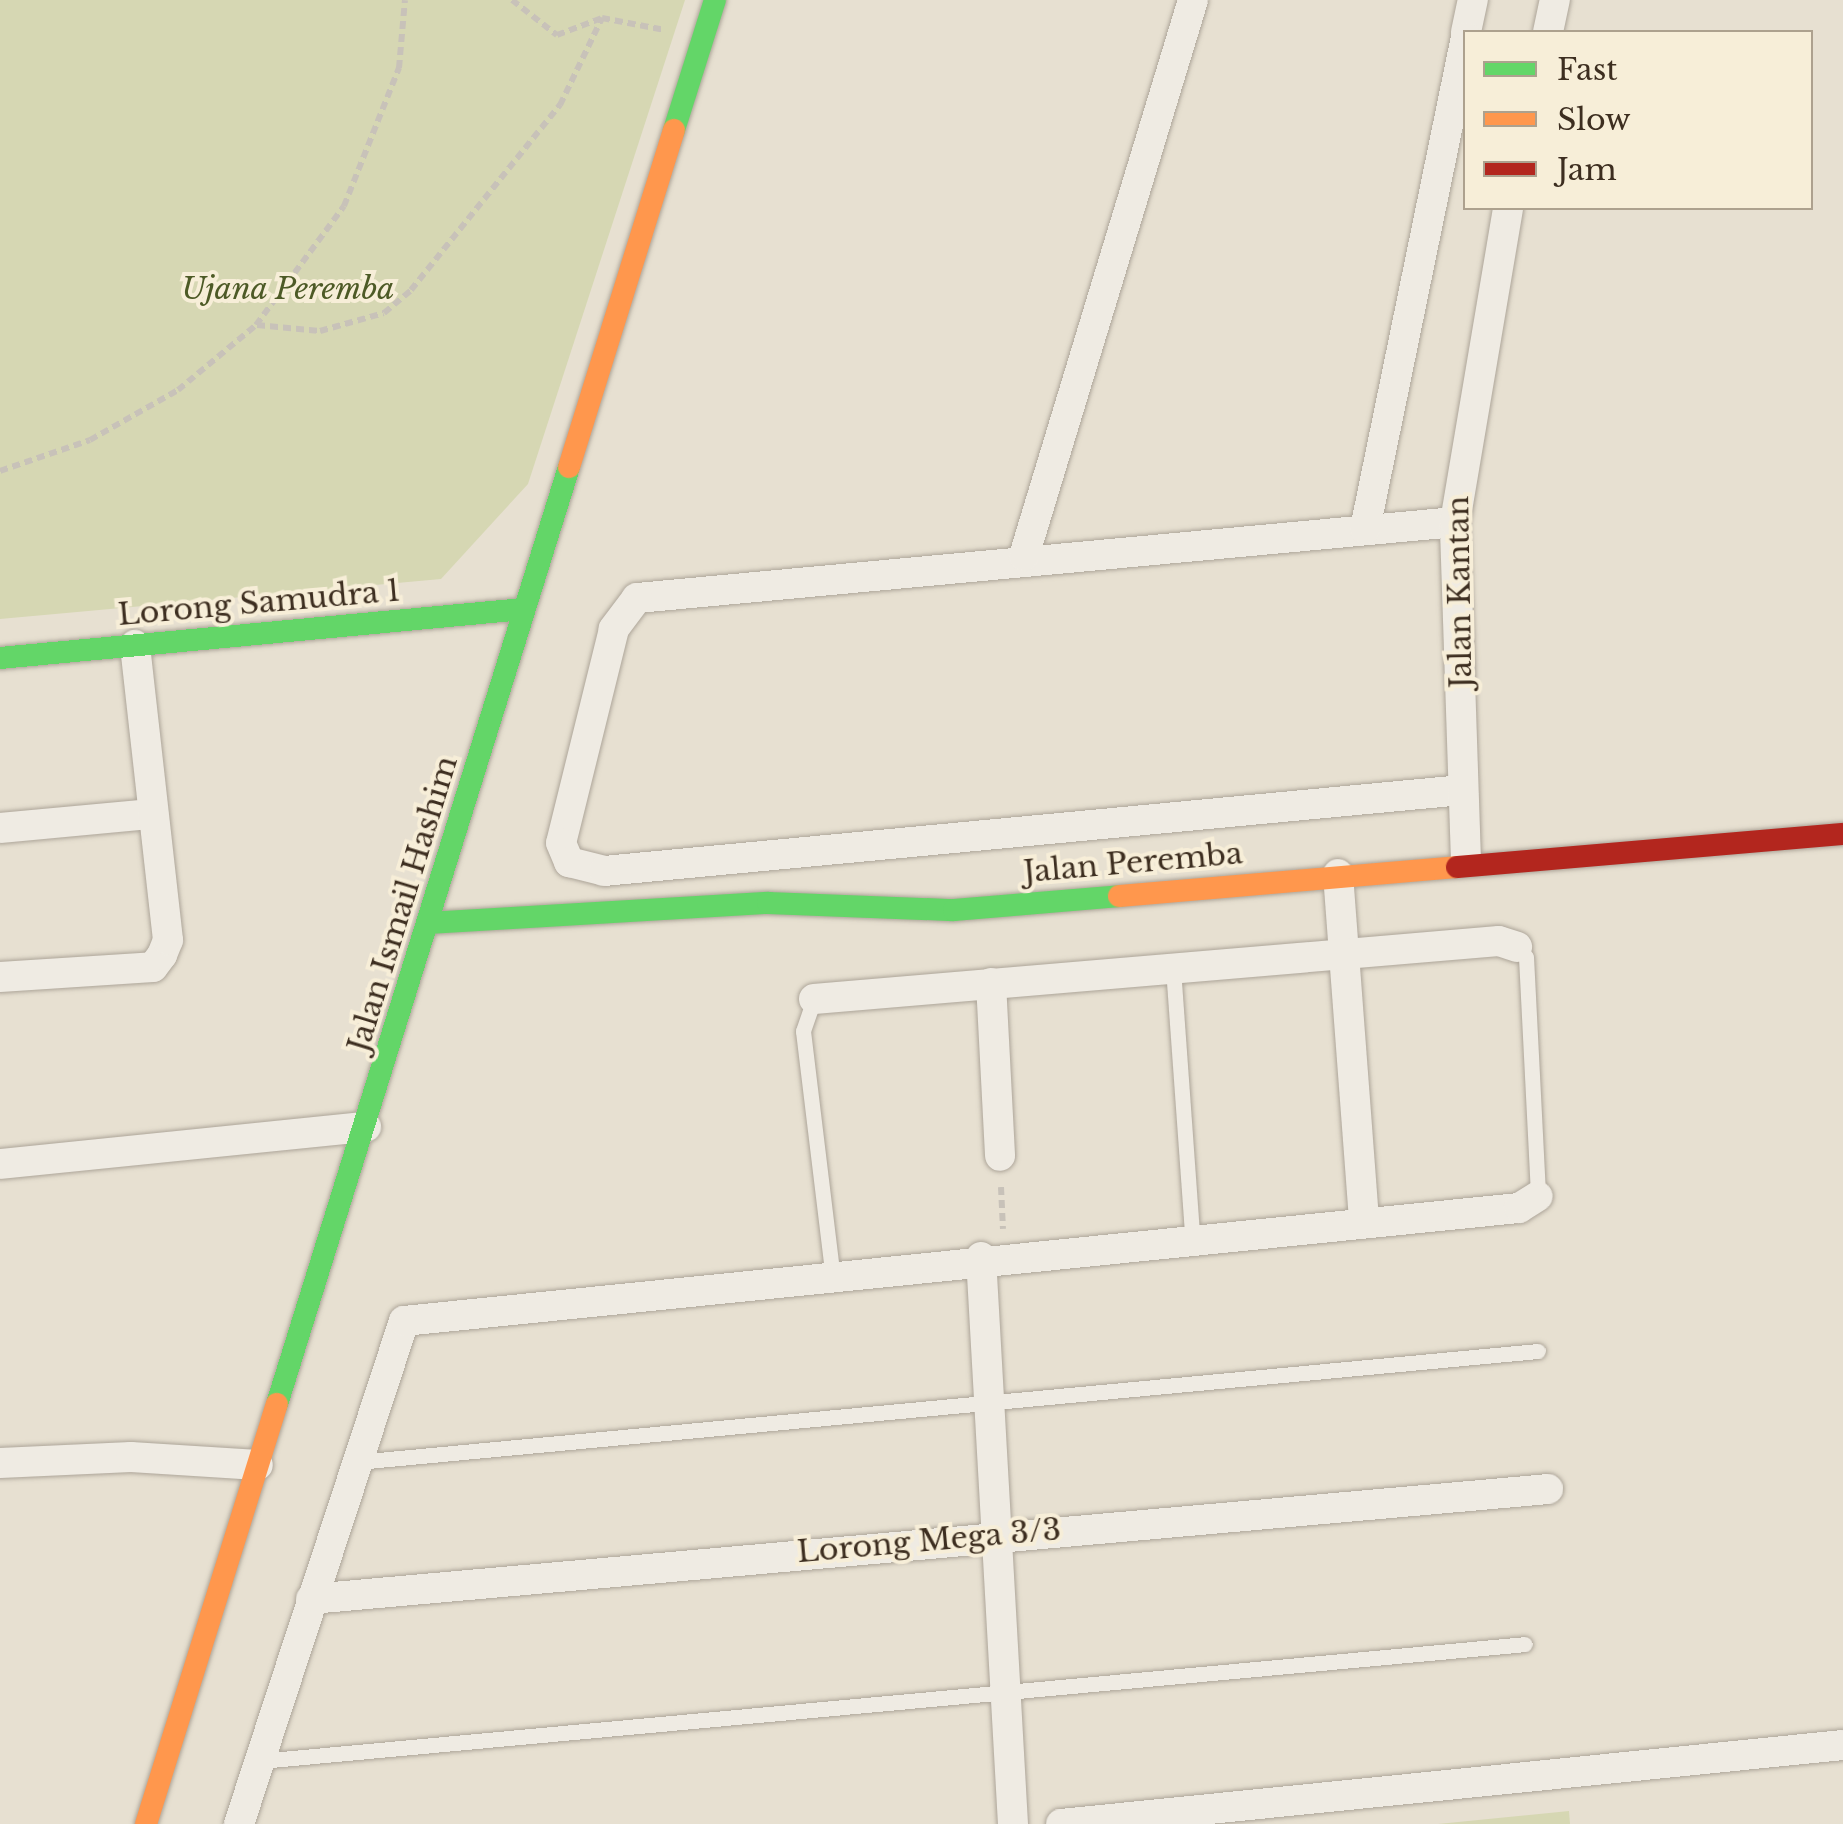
<!DOCTYPE html>
<style>
body{margin:0}
#map{position:relative;width:1843px;height:1824px;overflow:hidden;background:#e7e0d1;font-family:"Libre Baskerville",serif}
div>[style]{position:absolute}
.green>*{inset:0;background:#d6d7b3}
.path>*{height:6px;margin-top:-3px;transform-origin:0;background:repeating-linear-gradient(90deg,#c8c2b9 0 8px,transparent 0 13px)}
.roads{filter:drop-shadow(0 0 2px #ada599) drop-shadow(0 0 2px #ada599)}
.lane>*{height:15px;margin:-7.5px;padding:0 7.5px;transform-origin:7.5px;border-radius:7.5px;background:#efebe3}
.street>*{height:30px;margin:-15px;padding:0 15px;transform-origin:15px;border-radius:15px;background:#efebe3}
.fast>*{height:22px;margin:-11px;padding:0 11px;transform-origin:11px;border-radius:11px;background:#63d668}
.slow>*{height:22px;margin:-11px;padding:0 11px;transform-origin:11px;border-radius:11px;background:#ff974d}
.jam>*{height:22px;margin:-11px;padding:0 11px;transform-origin:11px;border-radius:11px;background:#b3261e}
span{translate:-50% -50%;white-space:nowrap;text-align:center;line-height:1.15;-webkit-text-stroke:8px #f7eed8;paint-order:stroke}
.park-label{font-size:30px;color:#4d5a26;font-style:italic}
.street-label{font-size:30px;color:#3d2e20}
.legend{position:absolute;left:1463px;top:30px;width:350px;height:180px;box-sizing:border-box;background:#f7eed8;border:2px solid #ada18e;margin:0;padding:12px 18px;list-style:none;font-size:30px;color:#3d2e20}
.legend li{display:flex;align-items:center;gap:20px;height:50px}
.legend b{width:50px;border:2px solid #ada18e}
</style>
<div id="map">
<div class="green">
<i style="clip-path:polygon(0 0,685px 0,528px 484px,441px 579px,0 619px)"></i>
<i style="clip-path:polygon(1569px 1811px,1570px 1824px,1438px 1824px)"></i>
</div>
<div class="path">
<i style="left:512px;top:0;width:57px;rotate:37.9deg"></i>
<i style="left:557px;top:35px;width:48px;rotate:-20.7deg"></i>
<i style="left:602px;top:18px;width:64px;rotate:10.8deg"></i>
<i style="left:257px;top:325px;width:63px;rotate:5.4deg"></i>
<i style="left:320px;top:331px;width:66px;rotate:-15.7deg"></i>
<i style="left:384px;top:313px;width:35px;rotate:-40deg"></i>
<i style="left:411px;top:290px;width:238px;rotate:-51.2deg"></i>
<i style="left:560px;top:105px;width:97px;rotate:-64.2deg"></i>
<i style="left:0;top:471px;width:95px;rotate:-19deg"></i>
<i style="left:90px;top:440px;width:101px;rotate:-29.6deg"></i>
<i style="left:178px;top:390px;width:102px;rotate:-39.8deg"></i>
<i style="left:256px;top:325px;width:148px;rotate:-53.5deg"></i>
<i style="left:344px;top:206px;width:149px;rotate:-68.3deg"></i>
<i style="left:399px;top:68px;width:68px;rotate:-85deg"></i>
<i style="left:1001px;top:1187px;width:42px;rotate:87.3deg"></i>
</div>
<div class="roads">
<div class="lane">
<i style="left:1517px;top:947px;width:13px;rotate:48deg"></i>
<i style="left:1526px;top:957px;width:239px;rotate:87.1deg"></i>
<i style="left:1173px;top:968px;width:269px;rotate:85.9deg"></i>
<i style="left:814px;top:999px;width:34px;rotate:109deg"></i>
<i style="left:803px;top:1031px;width:243px;rotate:83.1deg"></i>
<i style="left:357px;top:1462px;width:1186px;rotate:-5.37deg"></i>
<i style="left:260px;top:1761px;width:1270px;rotate:-5.28deg"></i>
</div>
<div class="street">
<i style="left:1466px;top:32px;width:33px;rotate:-78deg"></i>
<i style="left:1548px;top:32px;width:33px;rotate:-78deg"></i>
<i style="left:1455px;top:522px;width:822px;rotate:174.69deg"></i>
<i style="left:637px;top:598px;width:39px;rotate:127deg"></i>
<i style="left:614px;top:629px;width:220px;rotate:103.9deg"></i>
<i style="left:561px;top:843px;width:21px;rotate:67deg"></i>
<i style="left:569px;top:862px;width:36px;rotate:14deg"></i>
<i style="left:604px;top:871px;width:863px;rotate:-5.39deg"></i>
<i style="left:1365px;top:529px;width:502px;rotate:-78.4deg"></i>
<i style="left:1024px;top:556px;width:581px;rotate:-73.09deg"></i>
<i style="left:0;top:828px;width:151px;rotate:-5.3deg"></i>
<i style="left:1466px;top:861px;width:339px;rotate:-91.9deg"></i>
<i style="left:1455px;top:522px;width:318px;rotate:-80.4deg"></i>
<i style="left:1338px;top:874px;width:347px;rotate:85.7deg"></i>
<i style="left:0;top:977px;width:153px;rotate:-3.7deg"></i>
<i style="left:153px;top:967px;width:15px;rotate:-53deg"></i>
<i style="left:162px;top:955px;width:16px;rotate:-68deg"></i>
<i style="left:168px;top:940px;width:297px;rotate:-96.4deg"></i>
<i style="left:991px;top:983px;width:173px;rotate:87deg"></i>
<i style="left:814px;top:999px;width:687px;rotate:-4.84deg"></i>
<i style="left:1499px;top:941px;width:19px;rotate:18deg"></i>
<i style="left:0;top:1164px;width:368px;rotate:-5.8deg"></i>
<i style="left:981px;top:1257px;width:568px;rotate:86.77deg"></i>
<i style="left:0;top:1463px;width:131px;rotate:-2.6deg"></i>
<i style="left:131px;top:1457px;width:127px;rotate:3.6deg"></i>
<i style="left:311px;top:1599px;width:1242px;rotate:-5.08deg"></i>
<i style="left:239px;top:1824px;width:529px;rotate:-71.84deg"></i>
<i style="left:404px;top:1321px;width:1121px;rotate:-5.79deg"></i>
<i style="left:1519px;top:1208px;width:22px;rotate:-32deg"></i>
<i style="left:1061px;top:1824px;width:786px;rotate:-5.77deg"></i>
</div>
<div class="fast">
<i style="left:674px;top:130px;width:136px;rotate:-72.5deg"></i>
<i style="left:0;top:658px;width:525px;rotate:-5.35deg"></i>
<i style="left:428px;top:923px;width:341px;rotate:-3.4deg"></i>
<i style="left:768px;top:903px;width:186px;rotate:2.2deg"></i>
<i style="left:954px;top:910px;width:166px;rotate:-4.8deg"></i>
<i style="left:277px;top:1404px;width:981px;rotate:-72.69deg"></i>
</div>
<div class="slow">
<i style="left:569px;top:467px;width:353px;rotate:-72.7deg"></i>
<i style="left:1119px;top:896px;width:339px;rotate:-4.9deg"></i>
<i style="left:146px;top:1824px;width:440px;rotate:-72.7deg"></i>
</div>
<div class="jam">
<i style="left:1457px;top:867px;width:387px;rotate:-4.9deg"></i>
</div>
</div>
<div class="park-label">
<span style="left:288px;top:289px">Ujana Peremba</span>
</div>
<div class="street-label">
<span style="left:1460px;top:592px;rotate:-91deg">Jalan Kantan</span>
<span style="left:259px;top:603px;rotate:-5deg">Lorong Samudra 1</span>
<span style="left:1133px;top:863px;rotate:-5deg">Jalan Peremba</span>
<span style="left:403px;top:904px;rotate:-73deg">Jalan Ismail Hashim</span>
<span style="left:929px;top:1541px;rotate:-5deg">Lorong Mega 3/3</span>
</div>
<ul class="legend">
<li><b style="height:12px;background:#63d668"></b>Fast</li>
<li><b style="height:12px;background:#ff974d"></b>Slow</li>
<li><b style="height:12px;background:#b3261e"></b>Jam</li>
</ul>
</div>
